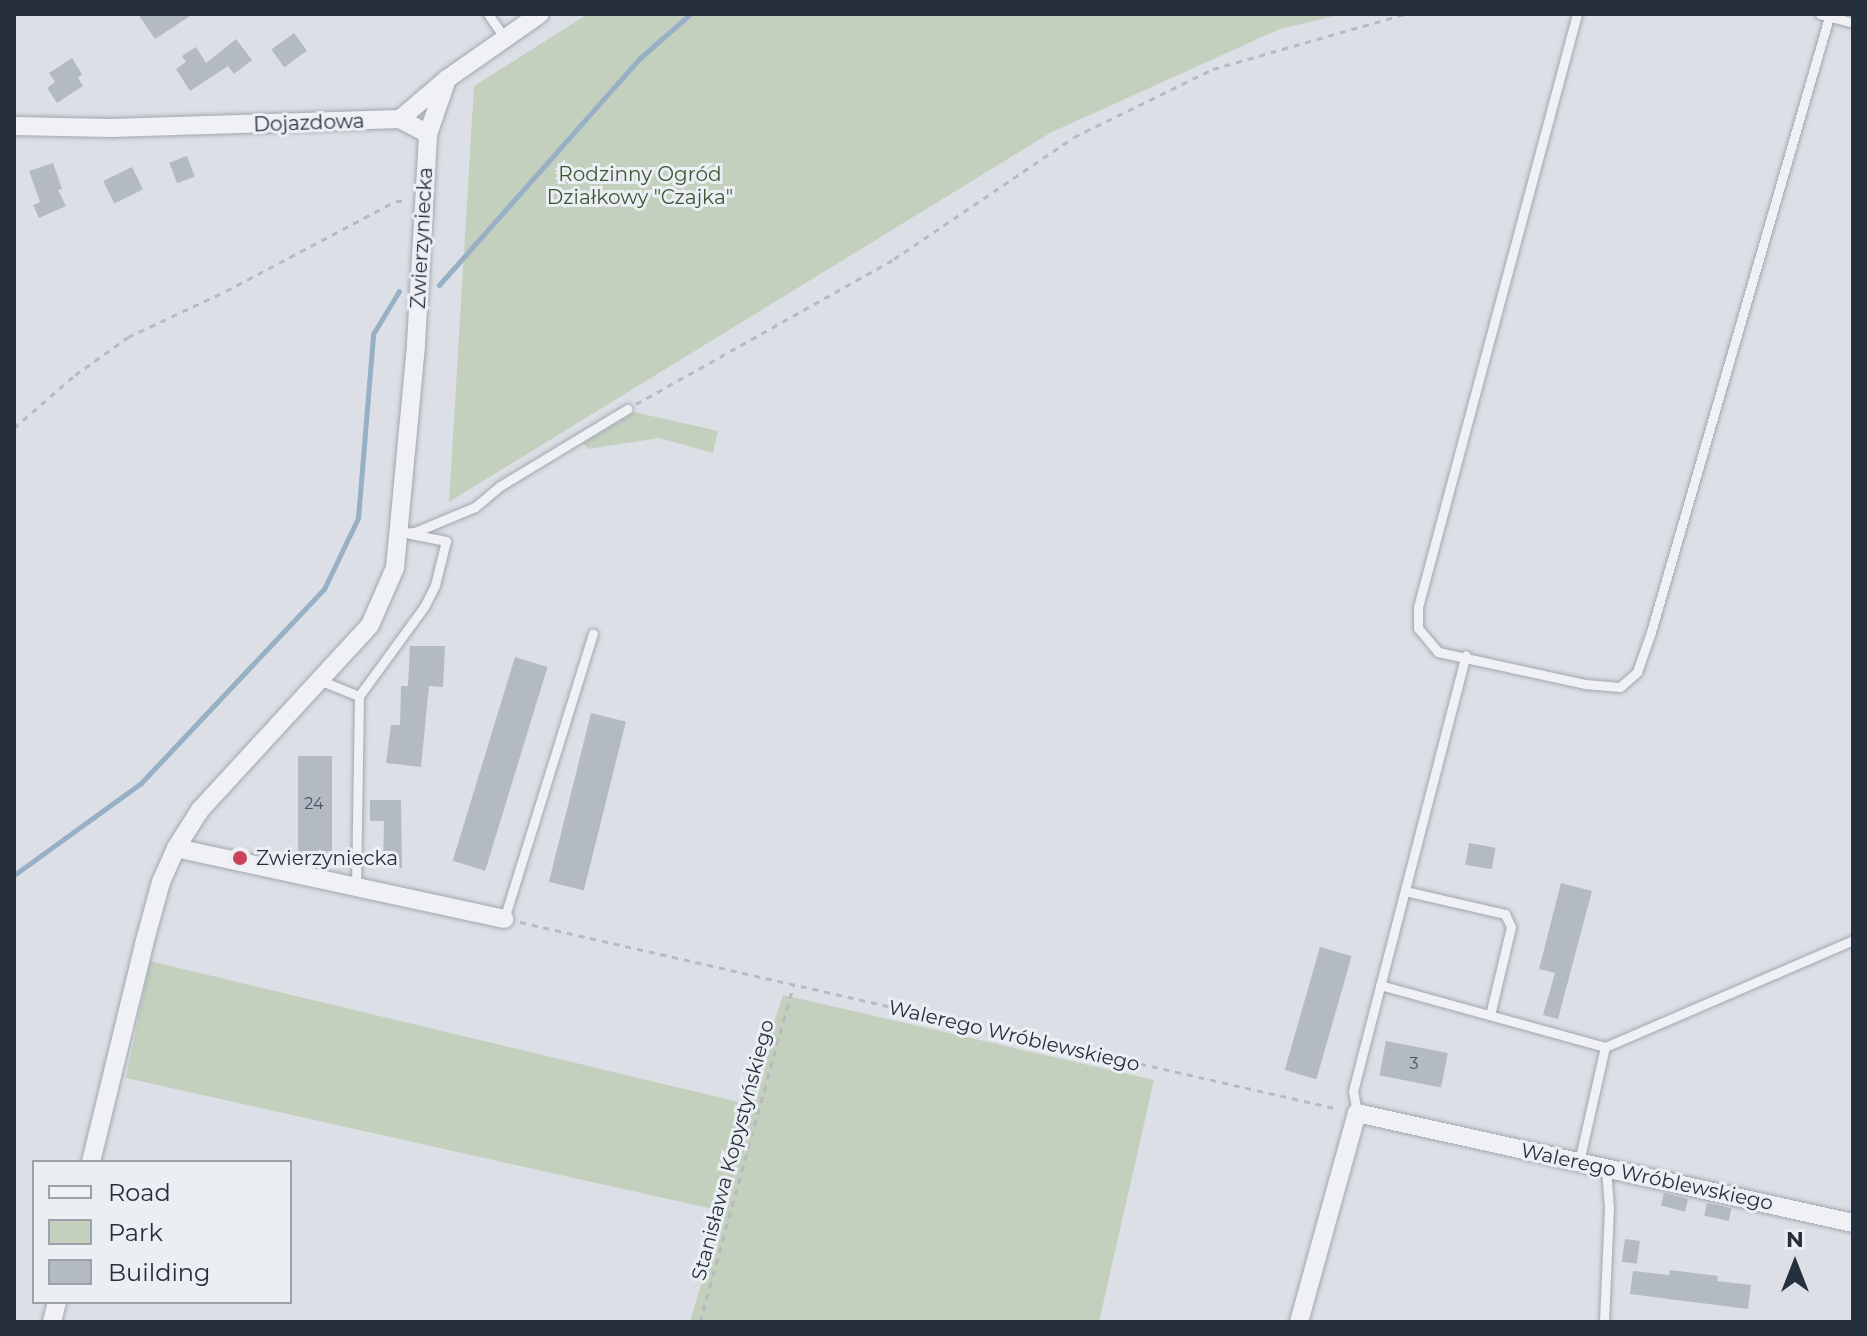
<!DOCTYPE html>
<meta charset="utf-8">
<style>
body{margin:0}
#map{position:relative;width:1867px;height:1336px;overflow:hidden;background:#dce0e6;font-family:Montserrat,sans-serif}
div>[style]{position:absolute}
.green>*{inset:0;background:#c3d0bd}
.stream>*{height:5px;margin:-2.5px;padding:0 2.5px;transform-origin:2.5px;border-radius:2.5px;background:#97b0c6}
.building>*{inset:0;background:#b3bac3;transform-origin:0 0}
.path>*{height:3px;margin-top:-1.5px;transform-origin:0;background:repeating-linear-gradient(90deg,#b7bbc1 0 6px,transparent 0 12px)}
.roads{filter:drop-shadow(0 0 2px #a2a7b0) drop-shadow(0 0 2px #a2a7b0)}
.lane>*{height:9px;margin:-4.5px;padding:0 4.5px;transform-origin:4.5px;border-radius:4.5px;background:#eff1f5}
.street>*{height:18px;margin:-9px;padding:0 9px;transform-origin:9px;border-radius:9px;background:#eff1f5}
.dots>*{width:22px;height:22px;translate:-50% -50%;box-sizing:border-box;border:4px solid #ebeff4;border-radius:50%}
span{translate:-50% -50%;white-space:nowrap;text-align:center;line-height:1.15;-webkit-text-stroke:6px #ebeff4;paint-order:stroke}
.number-label{font-size:16px;color:#49525e}
.number-label span{-webkit-text-stroke-width:0}
.street-label{font-size:20px;color:#262f3c}
.park-label{font-size:20px;color:#3c5734}
.poi-label{font-size:20px;color:#262f3c}
.left{translate:0 -50%;text-align:left}
.frame{position:absolute;inset:0;border:16px solid #262f3c;pointer-events:none}
.legend{position:absolute;left:32px;top:1160px;width:260px;height:144px;box-sizing:border-box;background:#ebeff4;border:2px solid #9ca2aa;margin:0;padding:10px 14px;list-style:none;font-size:24px;color:#262f3c}
.legend li{display:flex;align-items:center;gap:16px;height:40px}
.legend b{width:40px;border:2px solid #9ca2aa}
.north{position:absolute;left:1755px;top:1224px;width:80px;height:80px;-webkit-text-stroke:6px #ebeff4;paint-order:stroke;rotate:0deg;font-size:22px;font-weight:700;line-height:32px;text-align:center;color:#262f3c}
.north::after{content:'';display:block;margin:auto;width:28px;height:36px;background:#262f3c;clip-path:polygon(50% 0,100% 100%,50% 72%,0 100%)}
</style>
<div id="map">
<div class="green">
<i style="clip-path:polygon(588px 14px,1343px 14px,1280px 29px,1050px 133px,449px 502px,474px 86px)"></i>
<i style="clip-path:polygon(634px 412px,718px 431px,713px 453px,659px 438px,588px 449px,583px 443px)"></i>
<i style="clip-path:polygon(150px 961px,747px 1104px,783px 995px,1154px 1080px,1099px 1322px,690px 1322px,722px 1211px,126px 1078px)"></i>
</div>
<div class="stream">
<i style="left:439px;top:285px;width:303px;rotate:-48.5deg"></i>
<i style="left:640px;top:58px;width:67px;rotate:-41.3deg"></i>
<i style="left:14px;top:875px;width:157px;rotate:-35.9deg"></i>
<i style="left:141px;top:783px;width:267px;rotate:-46.7deg"></i>
<i style="left:324px;top:589px;width:79px;rotate:-64.4deg"></i>
<i style="left:358px;top:518px;width:185px;rotate:-85.3deg"></i>
<i style="left:373px;top:334px;width:50px;rotate:-58.8deg"></i>
</div>
<div class="building">
<i style="clip-path:polygon(138px 14px,193px 14px,155px 39px)"></i>
<i style="left:294px;top:33px;width:22px;height:28px;rotate:54deg"></i>
<i style="clip-path:polygon(236px 39px,252px 60px,234px 74px,228px 66px,190px 91px,176px 69px,186px 62px,182px 56px,196px 47px,206px 63px)"></i>
<i style="clip-path:polygon(72px 58px,82px 74px,78px 78px,83px 86px,57px 103px,47px 88px,55px 82px,49px 73px)"></i>
<i style="left:187px;top:156px;width:22px;height:19px;rotate:69deg"></i>
<i style="clip-path:polygon(53px 163px,62px 189px,58px 190px,66px 206px,39px 218px,33px 205px,40px 202px,29px 171px)"></i>
<i style="left:132px;top:167px;width:25px;height:32px;rotate:64deg"></i>
<i style="clip-path:polygon(410px 646px,445px 646px,443px 687px,429px 686px,421px 767px,386px 763px,391px 725px,400px 725px,401px 686px,408px 686px)"></i>
<i style="left:515px;top:657px;width:34px;height:213px;rotate:17deg"></i>
<i style="left:591px;top:713px;width:36px;height:174px;rotate:14deg"></i>
<i style="left:298px;top:756px;width:34px;height:96px"></i>
<i style="clip-path:polygon(370px 800px,401px 800px,402px 868px,383px 867px,384px 821px,370px 821px)"></i>
<i style="left:1469px;top:843px;width:27px;height:22px;rotate:10deg"></i>
<i style="clip-path:polygon(1561px 883px,1592px 891px,1558px 1019px,1543px 1015px,1555px 973px,1539px 969px)"></i>
<i style="left:1320px;top:947px;width:33px;height:128px;rotate:16deg"></i>
<i style="left:1386px;top:1041px;width:63px;height:35px;rotate:11deg"></i>
<i style="left:1664px;top:1193px;width:25px;height:13px;rotate:14deg"></i>
<i style="left:1707px;top:1203px;width:25px;height:13px;rotate:12deg"></i>
<i style="left:1625px;top:1239px;width:15px;height:23px;rotate:8deg"></i>
<i style="clip-path:polygon(1670px 1270px,1718px 1276px,1717px 1281px,1751px 1285px,1748px 1309px,1630px 1294px,1633px 1271px,1669px 1275px)"></i>
</div>
<div class="path">
<i style="left:636px;top:404px;width:296px;rotate:-29.3deg"></i>
<i style="left:894px;top:259px;width:217px;rotate:-34.1deg"></i>
<i style="left:1074px;top:137px;width:155px;rotate:-26.1deg"></i>
<i style="left:1213px;top:69px;width:200px;rotate:-16deg"></i>
<i style="left:14px;top:428px;width:81px;rotate:-41deg"></i>
<i style="left:75px;top:375px;width:65px;rotate:-35.6deg"></i>
<i style="left:128px;top:337px;width:108px;rotate:-25.1deg"></i>
<i style="left:226px;top:291px;width:192px;rotate:-27.9deg"></i>
<i style="left:396px;top:201px;width:10px"></i>
<i style="left:520px;top:922px;width:840px;rotate:12.86deg"></i>
<i style="left:700px;top:1322px;width:349px;rotate:-74.5deg"></i>
</div>
<div class="roads">
<div class="lane">
<i style="left:488px;top:14px;width:28px;rotate:55deg"></i>
<i style="left:1577px;top:14px;width:614px;rotate:105.01deg"></i>
<i style="left:1418px;top:607px;width:21px;rotate:90deg"></i>
<i style="left:1418px;top:628px;width:31px;rotate:50deg"></i>
<i style="left:1438px;top:652px;width:150px;rotate:12.3deg"></i>
<i style="left:1585px;top:684px;width:35px;rotate:5deg"></i>
<i style="left:1620px;top:687px;width:23px;rotate:-41deg"></i>
<i style="left:1637px;top:672px;width:42px;rotate:-70.7deg"></i>
<i style="left:1651px;top:632px;width:640px;rotate:-73.86deg"></i>
<i style="left:1820px;top:14px;width:34px;rotate:15deg"></i>
<i style="left:398px;top:533px;width:17px;rotate:-3deg"></i>
<i style="left:415px;top:532px;width:65px;rotate:-22.6deg"></i>
<i style="left:475px;top:507px;width:33px;rotate:-40deg"></i>
<i style="left:500px;top:486px;width:149px;rotate:-31.2deg"></i>
<i style="left:319px;top:680px;width:43px;rotate:21.8deg"></i>
<i style="left:359px;top:696px;width:191px;rotate:90.9deg"></i>
<i style="left:359px;top:696px;width:110px;rotate:-53.9deg"></i>
<i style="left:424px;top:607px;width:25px;rotate:-63deg"></i>
<i style="left:435px;top:585px;width:45px;rotate:-76deg"></i>
<i style="left:446px;top:541px;width:37px;rotate:-169deg"></i>
<i style="left:1405px;top:891px;width:103px;rotate:13deg"></i>
<i style="left:1505px;top:914px;width:14px;rotate:65deg"></i>
<i style="left:1511px;top:927px;width:90px;rotate:103.4deg"></i>
<i style="left:504px;top:919px;width:299px;rotate:-72.7deg"></i>
<i style="left:1380px;top:985px;width:233px;rotate:15.4deg"></i>
<i style="left:1357px;top:1113px;width:22px;rotate:-100deg"></i>
<i style="left:1353px;top:1091px;width:450px;rotate:-75.5deg"></i>
<i style="left:1579px;top:1162px;width:118px;rotate:-77.3deg"></i>
<i style="left:1605px;top:1047px;width:270px;rotate:-23.3deg"></i>
<i style="left:1604px;top:1322px;width:114px;rotate:-87.5deg"></i>
<i style="left:1609px;top:1208px;width:40px;rotate:-94.3deg"></i>
</div>
<div class="street">
<i style="left:400px;top:119px;width:62px;rotate:-40.4deg"></i>
<i style="left:14px;top:126px;width:97px;rotate:1.2deg"></i>
<i style="left:111px;top:128px;width:289px;rotate:-1.8deg"></i>
<i style="left:400px;top:119px;width:32px;rotate:28deg"></i>
<i style="left:428px;top:134px;width:58px;rotate:-70.9deg"></i>
<i style="left:447px;top:79px;width:113px;rotate:-35deg"></i>
<i style="left:176px;top:848px;width:336px;rotate:12.2deg"></i>
<i style="left:91px;top:1162px;width:224px;rotate:-76.3deg"></i>
<i style="left:144px;top:944px;width:64px;rotate:-74.7deg"></i>
<i style="left:161px;top:882px;width:37px;rotate:-66deg"></i>
<i style="left:176px;top:848px;width:45px;rotate:-57.7deg"></i>
<i style="left:200px;top:810px;width:251px;rotate:-47.4deg"></i>
<i style="left:370px;top:625px;width:62px;rotate:-66.3deg"></i>
<i style="left:395px;top:568px;width:225px;rotate:-84.6deg"></i>
<i style="left:416px;top:344px;width:210px;rotate:-86.7deg"></i>
<i style="left:52px;top:1322px;width:21px;rotate:-76deg"></i>
<i style="left:1299px;top:1322px;width:217px;rotate:-74.5deg"></i>
<i style="left:1357px;top:1113px;width:508px;rotate:12.5deg"></i>
</div>
</div>
<div class="dots">
<i style="left:240px;top:858px;background:#cb415b"></i>
</div>
<div class="number-label">
<span style="left:314px;top:804px">24</span>
<span style="left:1414px;top:1064px">3</span>
</div>
<div class="street-label">
<span style="left:309px;top:123px;rotate:-2deg">Dojazdowa</span>
<span style="left:422px;top:238px;rotate:-87deg">Zwierzyniecka</span>
<span style="left:1014px;top:1036px;rotate:13deg">Walerego Wróblewskiego</span>
<span style="left:733px;top:1150px;rotate:-75deg">Stanisława Kopystyńskiego</span>
<span style="left:1647px;top:1177px;rotate:12deg">Walerego Wróblewskiego</span>
</div>
<div class="park-label">
<span style="left:640px;top:186px">Rodzinny Ogród<br>Działkowy "Czajka"</span>
</div>
<div class="poi-label">
<span class="left" style="left:256px;top:858px">Zwierzyniecka</span>
</div>
<div class="frame"></div>
<ul class="legend">
<li><b style="height:10px;background:#eff1f5"></b>Road</li>
<li><b style="height:22px;background:#c3d0bd"></b>Park</li>
<li><b style="height:22px;background:#b3bac3"></b>Building</li>
</ul>
<div class="north">N</div>
</div>
